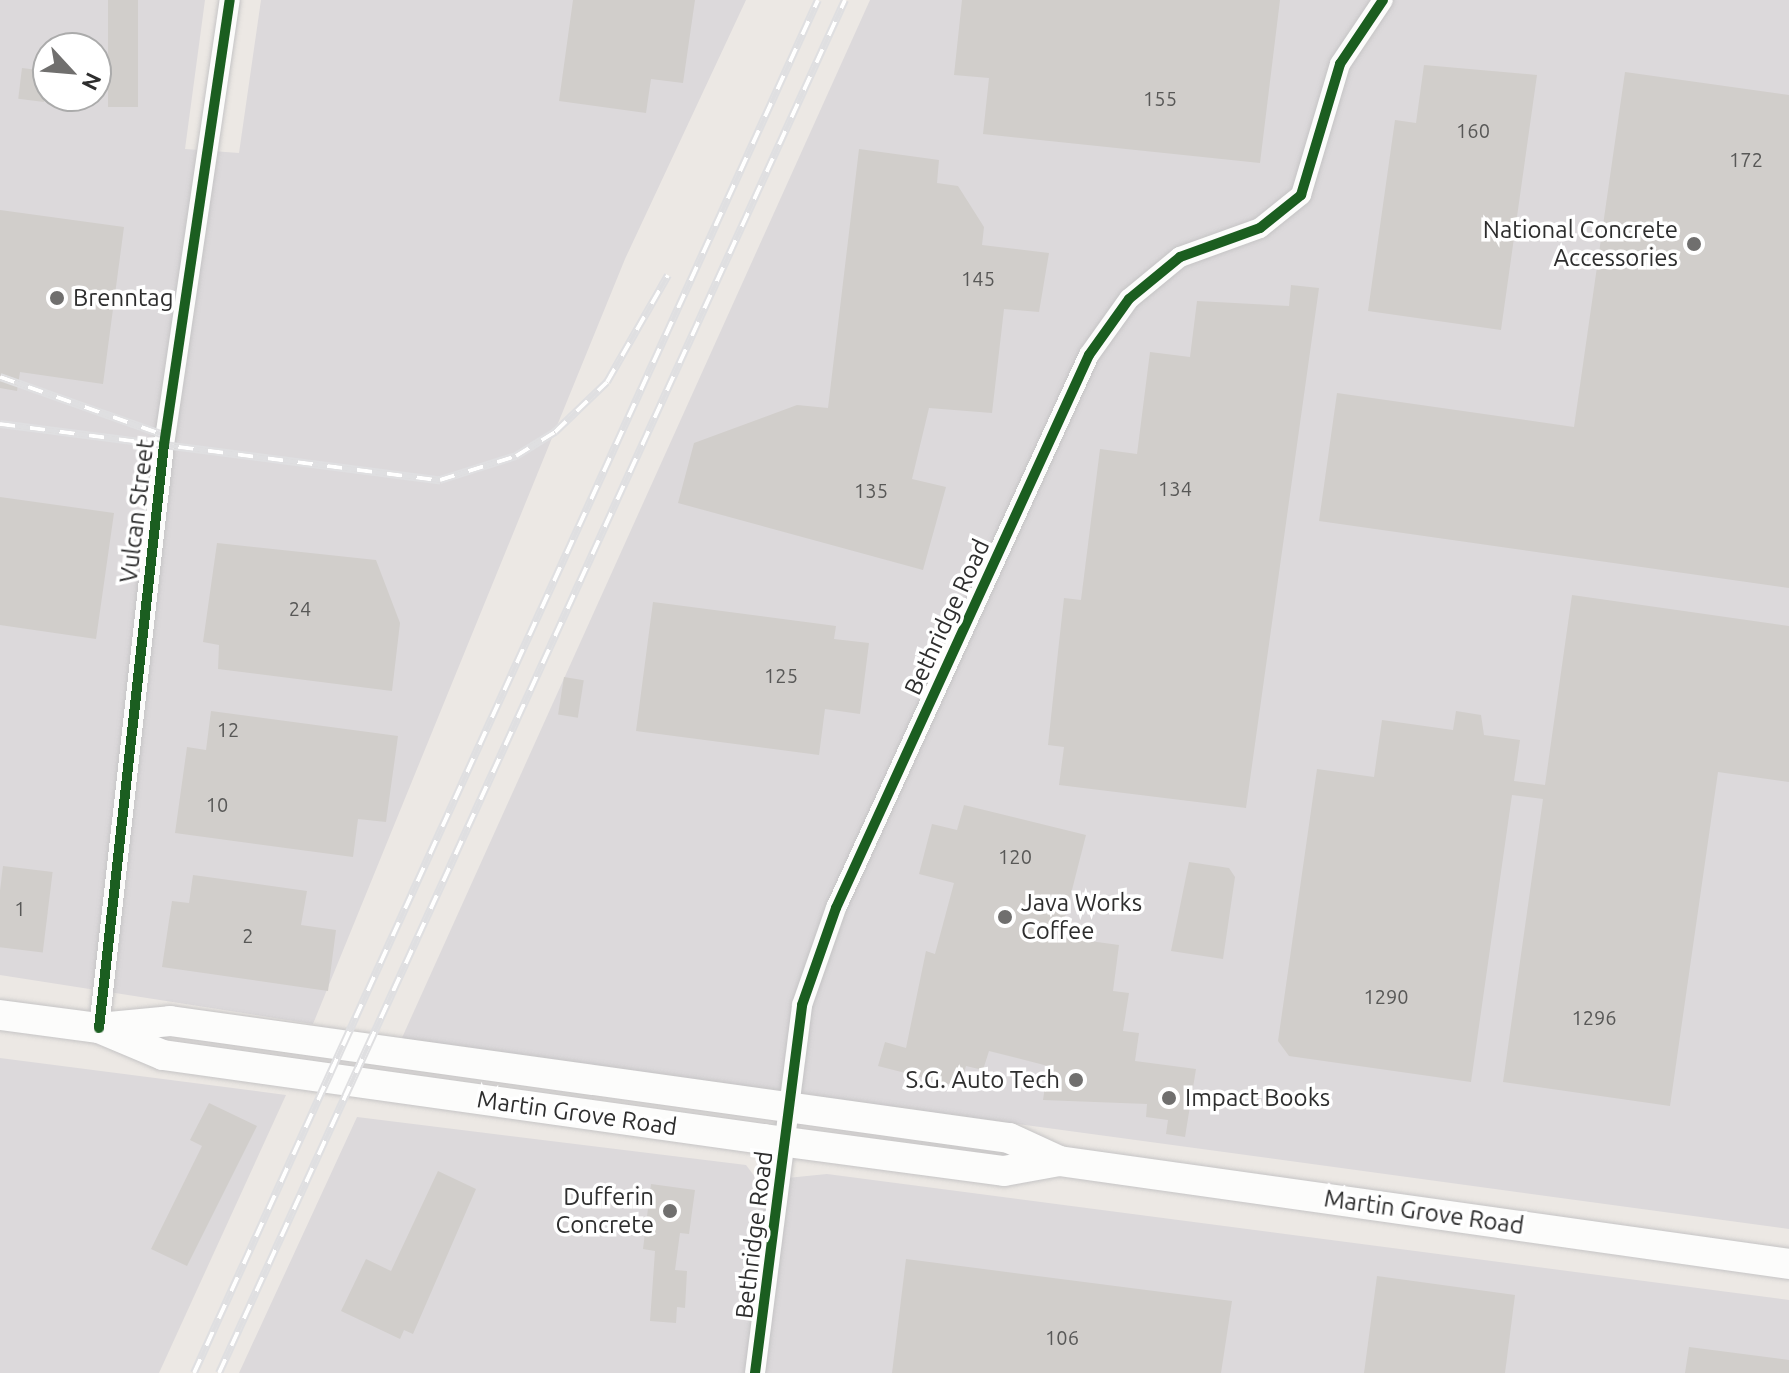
<!DOCTYPE html>
<style>
body{margin:0}
#map{position:relative;width:1789px;height:1373px;overflow:hidden;background:#ece8e4;font-family:Ubuntu,sans-serif}
div>[style]{position:absolute}
.industrial>*{inset:0;background:#dcd9db}
.building>*{inset:0;background:#d1cecb;transform-origin:0 0}
.roads{filter:drop-shadow(0 0 2px #c5c4c5) drop-shadow(0 0 2px #c5c4c5)}
.street>*{height:20px;margin:-10px;padding:0 10px;transform-origin:10px;border-radius:10px;background:#fcfcfb}
.secondary>*{height:30px;margin:-15px;padding:0 15px;transform-origin:15px;border-radius:15px;background:#fcfcfb}
.rail>*{height:8px;margin-top:-4px;transform-origin:0;background:repeating-linear-gradient(90deg,#fff 0 15px,#dfdfe1 0 30px);box-sizing:border-box;border-block:2px solid #dfdfe1}
.cycleway>*{height:10px;margin:-5px;padding:0 5px;transform-origin:5px;border-radius:5px;background:#1b5e20}
.dots>*{width:22px;height:22px;translate:-50% -50%;box-sizing:border-box;border:4px solid #fff;border-radius:50%}
span{translate:-50% -50%;white-space:nowrap;text-align:center;line-height:1.15;-webkit-text-stroke:7px #fff;paint-order:stroke}
.number-label{font-size:20px;color:#585857}
.number-label span{-webkit-text-stroke-width:0}
.poi-label{font-size:24px;color:#2e2e2e}
.right{translate:-100% -50%;text-align:right}
.left{translate:0 -50%;text-align:left}
.street-label{font-size:24px;color:#2e2e2e}
.north{position:absolute;left:32px;top:32px;width:80px;height:80px;box-sizing:border-box;background:#fff;border:2px solid #ababab;border-radius:50%;rotate:116deg;font-size:22px;font-weight:700;line-height:32px;text-align:center;color:#2e2e2e}
.north::after{content:'';display:block;margin:auto;width:28px;height:36px;background:#706f6e;clip-path:polygon(50% 0,100% 100%,50% 72%,0 100%)}
</style>
<div id="map">
<div class="industrial">
<i style="clip-path:polygon(evenodd,0 0,205px 0,185px 149px,239px 153px,261px 0,746px 0,625px 259px,313px 1024px,0 975px,0 0,48px 48px,96px 48px,96px 96px,48px 96px,48px 48px)"></i>
<i style="clip-path:polygon(870px 0,1789px 0,1789px 1229px,401px 1040px)"></i>
<i style="clip-path:polygon(0 1058px,286px 1095px,159px 1373px,0 1373px)"></i>
<i style="clip-path:polygon(357px 1117px,746px 1165px,758px 1181px,827px 1174px,1789px 1300px,1789px 1373px,239px 1373px)"></i>
</div>
<div class="building">
<i style="left:108px;top:0;width:30px;height:107px"></i>
<i style="clip-path:polygon(573px 0,695px 0,683px 83px,651px 79px,646px 113px,559px 101px)"></i>
<i style="clip-path:polygon(962px 0,1280px 0,1260px 163px,983px 134px,989px 78px,954px 75px)"></i>
<i style="clip-path:polygon(1424px 65px,1537px 75px,1501px 330px,1368px 311px,1395px 120px,1416px 123px)"></i>
<i style="left:22px;top:68px;width:26px;height:31px;rotate:7deg"></i>
<i style="clip-path:polygon(1625px 72px,1789px 95px,1789px 588px,1319px 521px,1337px 393px,1574px 427px)"></i>
<i style="clip-path:polygon(859px 149px,939px 160px,937px 183px,958px 186px,984px 227px,982px 245px,1049px 253px,1039px 312px,1004px 309px,992px 413px,929px 408px,912px 479px,946px 487px,923px 570px,678px 503px,694px 443px,797px 405px,828px 408px)"></i>
<i style="clip-path:polygon(0 210px,124px 227px,103px 384px,20px 372px,17px 391px,0 388px)"></i>
<i style="clip-path:polygon(1291px 285px,1319px 288px,1246px 808px,1059px 785px,1064px 747px,1048px 745px,1058px 652px,1064px 598px,1081px 600px,1100px 449px,1137px 454px,1150px 352px,1190px 357px,1197px 301px,1289px 306px)"></i>
<i style="clip-path:polygon(0 497px,114px 513px,96px 639px,0 625px)"></i>
<i style="clip-path:polygon(217px 543px,376px 560px,400px 623px,392px 691px,218px 669px,219px 645px,203px 642px)"></i>
<i style="clip-path:polygon(1572px 595px,1789px 626px,1789px 782px,1718px 772px,1670px 1106px,1503px 1082px,1543px 799px,1512px 795px,1471px 1082px,1289px 1056px,1278px 1041px,1317px 769px,1374px 777px,1382px 720px,1453px 730px,1456px 711px,1481px 715px,1484px 735px,1520px 740px,1514px 781px,1545px 785px)"></i>
<i style="clip-path:polygon(653px 602px,836px 626px,834px 639px,869px 643px,860px 714px,825px 709px,819px 755px,636px 731px)"></i>
<i style="left:564px;top:677px;width:20px;height:38px;rotate:9deg"></i>
<i style="clip-path:polygon(211px 711px,398px 736px,386px 822px,358px 819px,353px 857px,175px 833px,187px 747px,206px 750px)"></i>
<i style="clip-path:polygon(964px 805px,1086px 835px,1060px 937px,1119px 945px,1113px 991px,1129px 993px,1123px 1031px,1139px 1033px,1135px 1061px,1196px 1069px,1185px 1137px,1166px 1134px,1168px 1120px,1146px 1117px,1147px 1104px,1043px 1100px,1048px 1066px,989px 1051px,983px 1070px,966px 1066px,960px 1087px,878px 1066px,885px 1042px,906px 1048px,926px 951px,935px 954px,954px 883px,919px 874px,932px 824px,957px 830px)"></i>
<i style="clip-path:polygon(1189px 862px,1229px 868px,1235px 877px,1223px 959px,1171px 951px)"></i>
<i style="left:3px;top:866px;width:50px;height:81px;rotate:7deg"></i>
<i style="clip-path:polygon(193px 875px,307px 891px,301px 925px,336px 930px,328px 991px,162px 967px,172px 901px,189px 903px)"></i>
<i style="clip-path:polygon(209px 1103px,257px 1126px,187px 1266px,151px 1249px,202px 1146px,190px 1140px)"></i>
<i style="clip-path:polygon(438px 1171px,476px 1189px,413px 1334px,404px 1330px,400px 1339px,341px 1311px,366px 1259px,391px 1271px)"></i>
<i style="clip-path:polygon(651px 1184px,695px 1190px,689px 1234px,680px 1233px,675px 1270px,687px 1271px,685px 1308px,677px 1307px,676px 1323px,650px 1321px,655px 1251px,643px 1249px)"></i>
<i style="clip-path:polygon(906px 1259px,1232px 1301px,1221px 1373px,892px 1373px)"></i>
<i style="clip-path:polygon(1377px 1276px,1515px 1295px,1505px 1373px,1364px 1373px)"></i>
<i style="clip-path:polygon(1689px 1347px,1789px 1360px,1789px 1373px,1685px 1373px)"></i>
</div>
<div class="roads">
<div class="street">
<i style="left:99px;top:1028px;width:587px;rotate:-83.64deg"></i>
<i style="left:164px;top:445px;width:450px;rotate:-81.6deg"></i>
<i style="left:755px;top:1373px;width:371px;rotate:-82.7deg"></i>
<i style="left:802px;top:1005px;width:103px;rotate:-70.7deg"></i>
<i style="left:836px;top:908px;width:608px;rotate:-65.42deg"></i>
<i style="left:1089px;top:355px;width:69px;rotate:-54.5deg"></i>
<i style="left:1129px;top:299px;width:66px;rotate:-39.5deg"></i>
<i style="left:1180px;top:257px;width:85px;rotate:-19.9deg"></i>
<i style="left:1260px;top:228px;width:53px;rotate:-38.8deg"></i>
<i style="left:1301px;top:195px;width:137px;rotate:-73.4deg"></i>
<i style="left:1340px;top:64px;width:77px;rotate:-56.1deg"></i>
</div>
<div class="secondary">
<i style="left:0;top:1015px;width:100px;rotate:7.5deg"></i>
<i style="left:99px;top:1028px;width:71px;rotate:-5.6deg"></i>
<i style="left:170px;top:1021px;width:847px;rotate:7.94deg"></i>
<i style="left:1009px;top:1138px;width:55px;rotate:24.7deg"></i>
<i style="left:1059px;top:1161px;width:737px;rotate:8.03deg"></i>
<i style="left:101px;top:1029px;width:67px;rotate:22.8deg"></i>
<i style="left:163px;top:1055px;width:607px;rotate:7.96deg"></i>
<i style="left:764px;top:1139px;width:242px;rotate:7.6deg"></i>
<i style="left:1004px;top:1171px;width:56px;rotate:-10.3deg"></i>
</div>
</div>
<div class="rail">
<i style="left:0;top:377px;width:179px;rotate:19.5deg"></i>
<i style="left:0;top:424px;width:444px;rotate:7.3deg"></i>
<i style="left:440px;top:480px;width:80px;rotate:-17.5deg"></i>
<i style="left:516px;top:456px;width:46px;rotate:-31.6deg"></i>
<i style="left:555px;top:432px;width:72px;rotate:-43.9deg"></i>
<i style="left:607px;top:382px;width:123px;rotate:-60.3deg"></i>
<i style="left:194px;top:1373px;width:1508px;rotate:-65.56deg"></i>
<i style="left:219px;top:1373px;width:1509px;rotate:-65.49deg"></i>
</div>
<div class="cycleway">
<i style="left:99px;top:1028px;width:587px;rotate:-83.64deg"></i>
<i style="left:164px;top:445px;width:450px;rotate:-81.6deg"></i>
<i style="left:755px;top:1373px;width:371px;rotate:-82.7deg"></i>
<i style="left:802px;top:1005px;width:103px;rotate:-70.7deg"></i>
<i style="left:836px;top:908px;width:608px;rotate:-65.42deg"></i>
<i style="left:1089px;top:355px;width:69px;rotate:-54.5deg"></i>
<i style="left:1129px;top:299px;width:66px;rotate:-39.5deg"></i>
<i style="left:1180px;top:257px;width:85px;rotate:-19.9deg"></i>
<i style="left:1260px;top:228px;width:53px;rotate:-38.8deg"></i>
<i style="left:1301px;top:195px;width:137px;rotate:-73.4deg"></i>
<i style="left:1340px;top:64px;width:77px;rotate:-56.1deg"></i>
</div>
<div class="dots">
<i style="left:1694px;top:244px;background:#706f6e"></i>
<i style="left:57px;top:298px;background:#706f6e"></i>
<i style="left:1005px;top:917px;background:#706f6e"></i>
<i style="left:1076px;top:1080px;background:#706f6e"></i>
<i style="left:1169px;top:1098px;background:#706f6e"></i>
<i style="left:670px;top:1211px;background:#706f6e"></i>
</div>
<div class="number-label">
<span style="left:1160px;top:98px">155</span>
<span style="left:1473px;top:130px">160</span>
<span style="left:1746px;top:159px">172</span>
<span style="left:978px;top:278px">145</span>
<span style="left:1175px;top:488px">134</span>
<span style="left:871px;top:490px">135</span>
<span style="left:300px;top:608px">24</span>
<span style="left:781px;top:675px">125</span>
<span style="left:228px;top:729px">12</span>
<span style="left:217px;top:804px">10</span>
<span style="left:1015px;top:856px">120</span>
<span style="left:20px;top:908px">1</span>
<span style="left:248px;top:935px">2</span>
<span style="left:1386px;top:996px">1290</span>
<span style="left:1594px;top:1017px">1296</span>
<span style="left:1062px;top:1337px">106</span>
</div>
<div class="poi-label">
<span class="right" style="left:1678px;top:244px">National Concrete<br>Accessories</span>
<span class="left" style="left:73px;top:298px">Brenntag</span>
<span class="left" style="left:1021px;top:917px">Java Works<br>Coffee</span>
<span class="right" style="left:1060px;top:1080px">S.G. Auto Tech</span>
<span class="left" style="left:1185px;top:1098px">Impact Books</span>
<span class="right" style="left:654px;top:1211px">Dufferin<br>Concrete</span>
</div>
<div class="street-label">
<span style="left:137px;top:511px;rotate:-83deg">Vulcan Street</span>
<span style="left:947px;top:617px;rotate:-65deg">Bethridge Road</span>
<span style="left:577px;top:1113px;rotate:8deg">Martin Grove Road</span>
<span style="left:1424px;top:1212px;rotate:8deg">Martin Grove Road</span>
<span style="left:754px;top:1235px;rotate:-83deg">Bethridge Road</span>
</div>
<div class="north">N</div>
</div>
